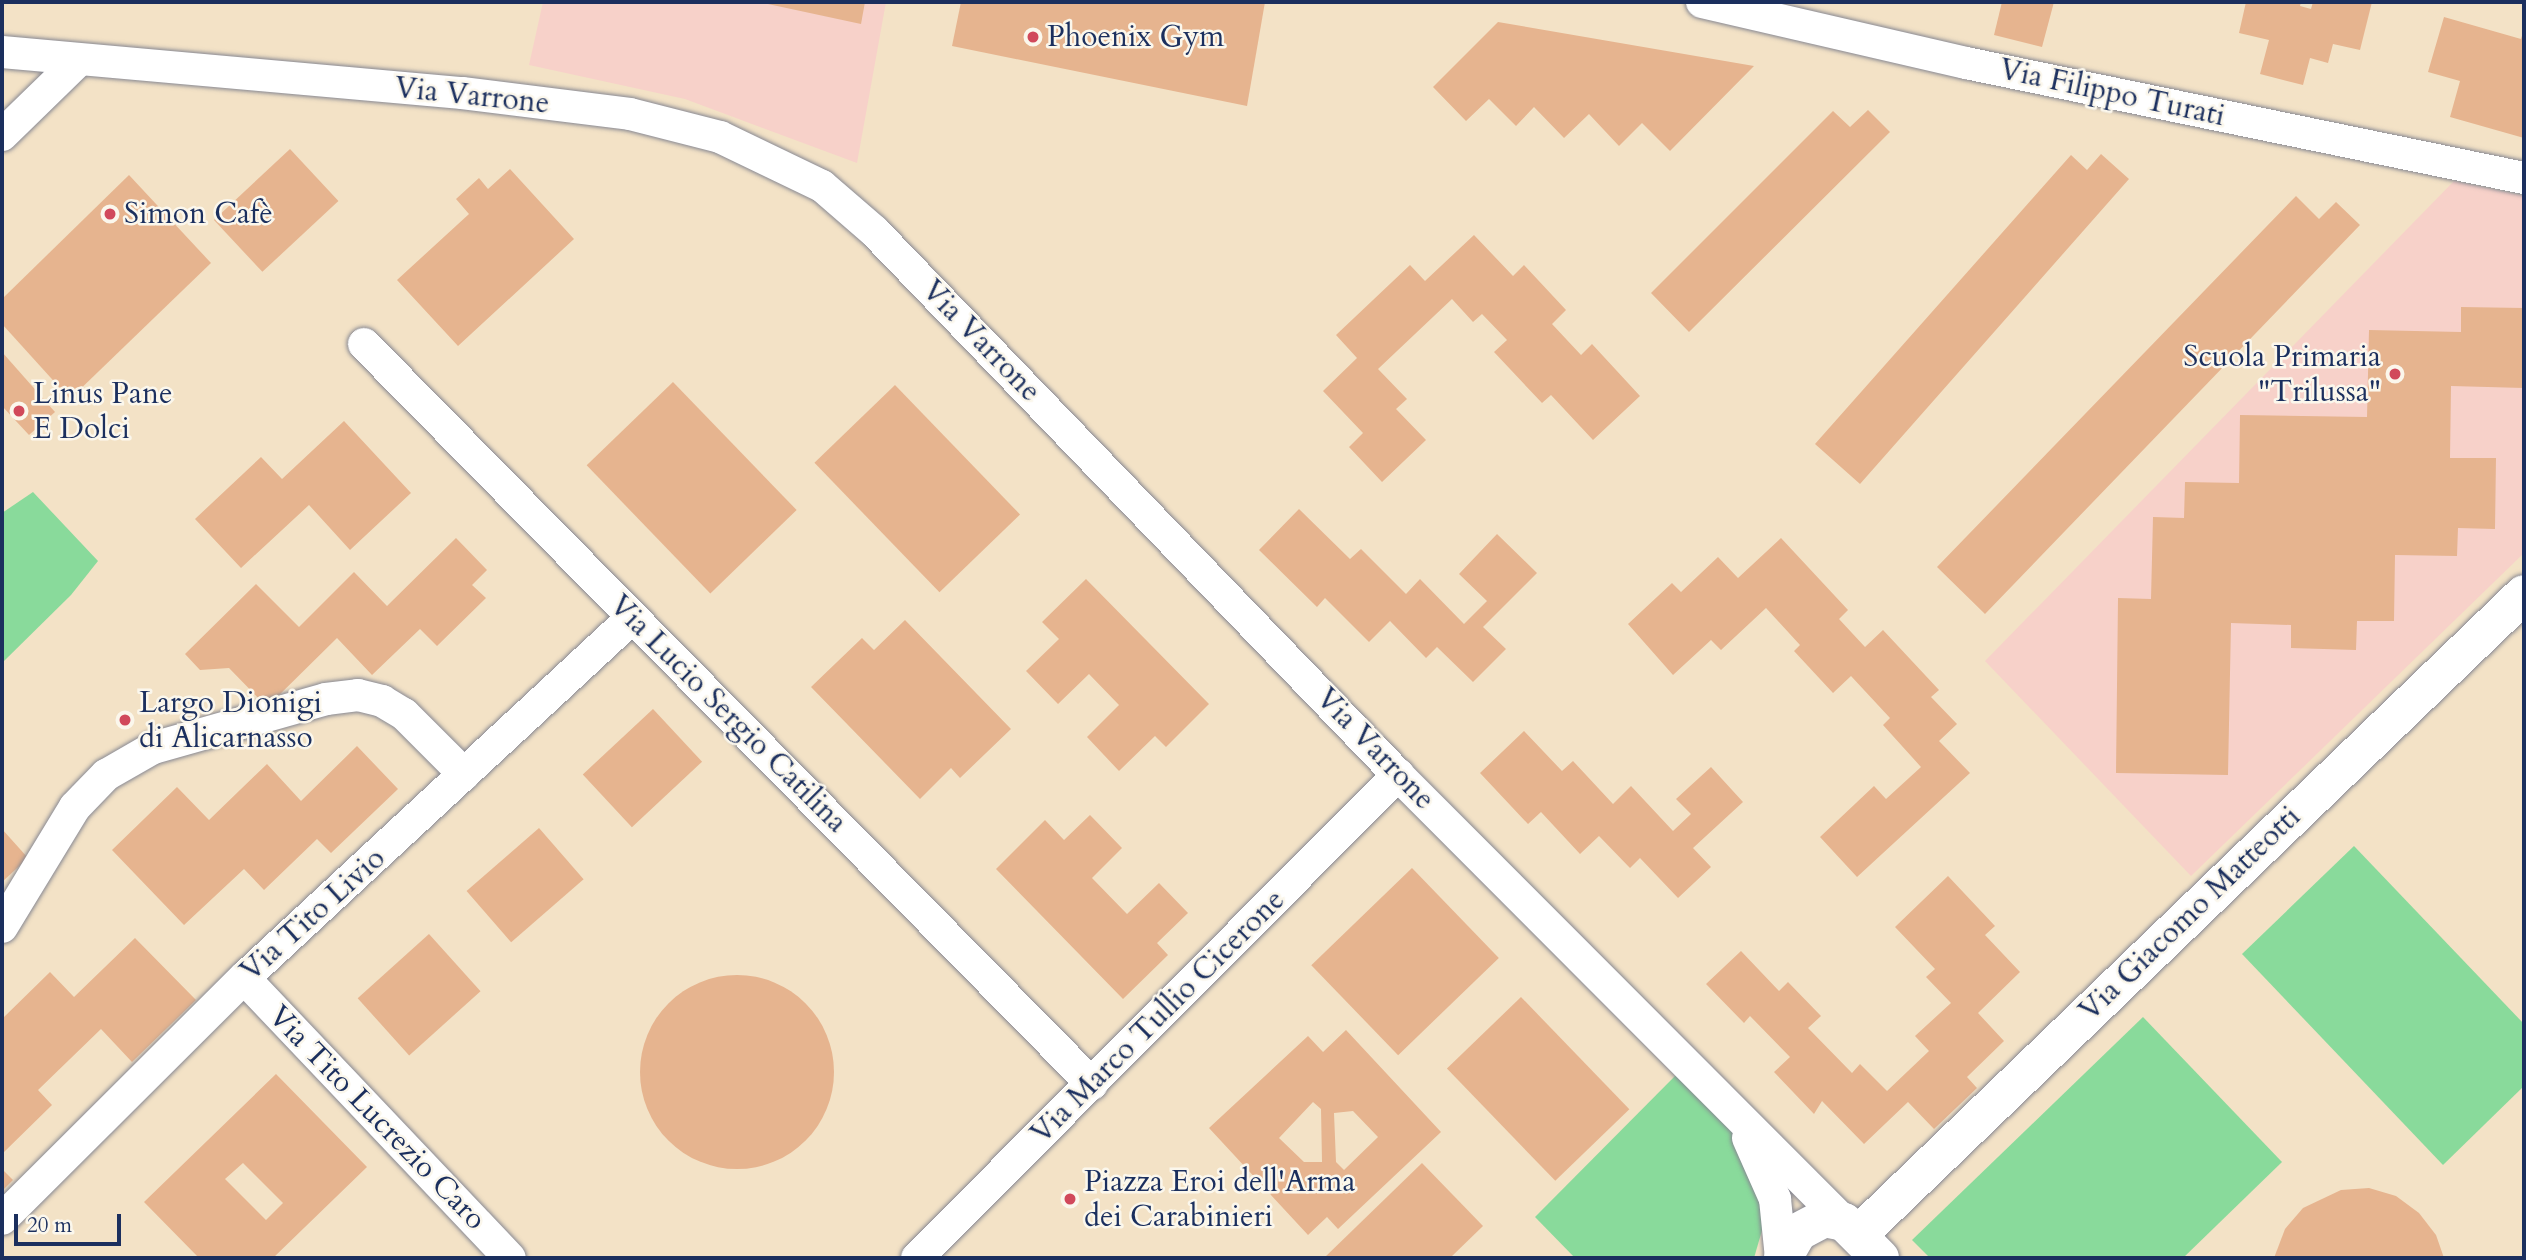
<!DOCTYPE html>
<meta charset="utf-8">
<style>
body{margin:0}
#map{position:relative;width:2526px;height:1260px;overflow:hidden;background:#f3e2c6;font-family:Cardo,serif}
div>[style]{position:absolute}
.built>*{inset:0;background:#f7d1c9}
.green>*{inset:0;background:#89da9b}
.building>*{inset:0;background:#e6b48f;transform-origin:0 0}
.round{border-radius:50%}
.roads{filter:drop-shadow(0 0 2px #878892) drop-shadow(0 0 2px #878892)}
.minor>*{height:32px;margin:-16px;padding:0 16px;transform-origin:16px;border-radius:16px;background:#fff}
.tertiary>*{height:38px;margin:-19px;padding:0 19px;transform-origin:19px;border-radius:19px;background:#fff}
.dots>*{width:19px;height:19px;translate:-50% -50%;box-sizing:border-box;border:4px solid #fbf7ec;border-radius:50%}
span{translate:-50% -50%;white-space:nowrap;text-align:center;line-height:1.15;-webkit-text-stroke:5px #fbf7ec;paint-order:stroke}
.poi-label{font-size:30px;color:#1b2f5e}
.left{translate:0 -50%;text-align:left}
.right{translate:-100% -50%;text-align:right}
.street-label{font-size:30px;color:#1b2f5e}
.frame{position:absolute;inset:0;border:4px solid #1b2f5e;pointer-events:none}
.scale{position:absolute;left:14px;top:1214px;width:107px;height:32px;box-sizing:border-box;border:4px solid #1b2f5e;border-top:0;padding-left:9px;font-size:21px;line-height:24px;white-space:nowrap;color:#1b2f5e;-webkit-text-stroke:5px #fbf7ec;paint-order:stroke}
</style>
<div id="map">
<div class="built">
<i style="clip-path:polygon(543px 2px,886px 2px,857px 163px,685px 99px,529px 65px)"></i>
<i style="clip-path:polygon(2454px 181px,2524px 196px,2524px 553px,2191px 876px,1985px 661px)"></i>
</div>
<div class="green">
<i style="clip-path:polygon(33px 492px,98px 561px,71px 595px,2px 663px,2px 513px)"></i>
<i style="clip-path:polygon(2354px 846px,2524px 1024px,2524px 1086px,2443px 1165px,2242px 954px)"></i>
<i style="clip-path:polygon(2143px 1017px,2282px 1162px,2183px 1258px,1930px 1258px,1912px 1240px)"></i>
<i style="clip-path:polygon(1678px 1073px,1745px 1143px,1765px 1220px,1754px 1258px,1575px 1258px,1535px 1217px)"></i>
</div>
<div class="building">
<i style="clip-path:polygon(759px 2px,865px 2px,861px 24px)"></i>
<i style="clip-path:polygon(961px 2px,1265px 2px,1247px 106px,952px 46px)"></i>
<i style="clip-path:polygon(2002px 2px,2054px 2px,2042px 47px,1994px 35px)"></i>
<i style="clip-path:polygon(2246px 2px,2301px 2px,2300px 6px,2311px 9px,2313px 2px,2372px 2px,2360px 50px,2333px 44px,2328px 63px,2310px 58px,2303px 85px,2260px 74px,2269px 40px,2239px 33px)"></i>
<i style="clip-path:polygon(2444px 17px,2521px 39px,2524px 29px,2524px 138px,2450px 117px,2460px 81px,2428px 72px)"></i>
<i style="clip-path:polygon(1498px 22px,1754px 66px,1670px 151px,1642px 123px,1619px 146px,1589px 114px,1564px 138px,1534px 107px,1516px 126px,1489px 99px,1466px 121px,1433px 87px)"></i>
<i style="clip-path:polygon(1868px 110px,1890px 132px,1689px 332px,1651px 293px,1833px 111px,1850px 127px)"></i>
<i style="left:290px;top:149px;width:71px;height:104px;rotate:47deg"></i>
<i style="clip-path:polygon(2101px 154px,2129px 179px,1860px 484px,1815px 444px,2071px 155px,2087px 170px)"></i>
<i style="clip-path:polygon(510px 169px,574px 239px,458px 346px,397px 280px,469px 214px,456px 199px,479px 178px,488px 189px)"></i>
<i style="clip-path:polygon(129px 175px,211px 263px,70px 399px,2px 324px,2px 299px)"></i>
<i style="clip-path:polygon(2296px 196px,2319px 219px,2336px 202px,2360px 225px,1985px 614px,1937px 567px)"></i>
<i style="clip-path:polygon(1474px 235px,1513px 276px,1524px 265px,1566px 310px,1552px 324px,1581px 355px,1592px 344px,1640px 396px,1593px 440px,1551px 395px,1542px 403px,1494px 352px,1507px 340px,1482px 314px,1473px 322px,1452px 299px,1378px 369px,1407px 399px,1396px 409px,1426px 440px,1382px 482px,1349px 447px,1363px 433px,1323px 391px,1357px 358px,1336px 335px,1410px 265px,1425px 281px)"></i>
<i style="clip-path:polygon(2461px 307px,2524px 308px,2524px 388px,2451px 386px,2450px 458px,2496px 458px,2495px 529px,2458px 528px,2457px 556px,2395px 555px,2394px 621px,2357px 621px,2356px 650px,2291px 648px,2291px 625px,2231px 623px,2228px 775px,2116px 773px,2118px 598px,2151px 599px,2153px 517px,2184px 518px,2185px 482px,2239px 483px,2240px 415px,2367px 417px,2369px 330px,2461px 332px)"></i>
<i style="clip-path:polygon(2px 352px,55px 412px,29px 435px,2px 406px)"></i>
<i style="left:673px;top:382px;width:178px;height:120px;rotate:46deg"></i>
<i style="left:895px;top:385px;width:180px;height:112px;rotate:46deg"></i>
<i style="clip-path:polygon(344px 421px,411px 493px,350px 550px,309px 505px,241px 568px,195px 519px,261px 457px,282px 479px)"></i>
<i style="clip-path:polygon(1299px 509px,1350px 559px,1361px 549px,1406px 594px,1420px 579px,1464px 624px,1487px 601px,1459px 574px,1497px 534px,1537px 573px,1483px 627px,1506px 649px,1473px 682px,1437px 647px,1426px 658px,1390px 621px,1369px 642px,1325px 598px,1317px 607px,1259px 550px)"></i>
<i style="clip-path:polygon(456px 538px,487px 570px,472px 585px,486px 598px,437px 646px,420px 629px,372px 675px,337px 638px,267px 707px,229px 668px,200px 670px,185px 654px,256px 584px,299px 627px,354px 572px,387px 606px)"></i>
<i style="clip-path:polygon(1781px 538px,1848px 610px,1839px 619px,1865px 647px,1883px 630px,1939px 690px,1931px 697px,1957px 724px,1939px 741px,1970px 773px,1857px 877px,1820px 837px,1874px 786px,1886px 799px,1921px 767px,1883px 725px,1890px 718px,1851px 676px,1833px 693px,1794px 651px,1800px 645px,1766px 608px,1721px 650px,1711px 640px,1673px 675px,1628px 624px,1672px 583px,1681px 592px,1718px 557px,1738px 578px)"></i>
<i style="clip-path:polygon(1086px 579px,1209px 704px,1166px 747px,1155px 736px,1119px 771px,1087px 737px,1119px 705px,1089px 674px,1058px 704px,1026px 671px,1059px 639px,1042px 622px)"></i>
<i style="clip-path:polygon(905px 620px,1011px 729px,960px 778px,951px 768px,920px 799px,811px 687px,862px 638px,874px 650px)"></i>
<i style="left:653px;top:709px;width:72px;height:96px;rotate:47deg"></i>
<i style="clip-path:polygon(1524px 731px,1562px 771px,1573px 761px,1613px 804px,1631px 786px,1673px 831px,1691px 814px,1676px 799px,1711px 767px,1743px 802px,1693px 848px,1711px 867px,1678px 898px,1640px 858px,1630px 868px,1599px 836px,1580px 854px,1541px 812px,1528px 824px,1480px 773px)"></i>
<i style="clip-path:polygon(357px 746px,398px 789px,331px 853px,317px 839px,264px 890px,244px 869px,184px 925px,112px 850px,177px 787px,209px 820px,267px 764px,301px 801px)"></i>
<i style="clip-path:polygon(1090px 815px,1122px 848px,1092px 878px,1127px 914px,1159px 883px,1188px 913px,1157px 943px,1168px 955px,1123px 999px,996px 869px,1045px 820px,1064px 840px)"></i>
<i style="left:539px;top:828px;width:68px;height:96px;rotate:49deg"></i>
<i style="clip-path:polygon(2px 829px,28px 858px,2px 882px)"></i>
<i style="left:1412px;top:868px;width:125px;height:140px;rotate:46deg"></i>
<i style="clip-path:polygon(1948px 876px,1995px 926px,1985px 935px,2020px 972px,1978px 1013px,2004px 1041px,1967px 1077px,1977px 1088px,1934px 1129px,1908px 1102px,1864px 1144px,1822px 1101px,1814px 1114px,1774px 1072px,1790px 1057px,1750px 1016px,1744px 1023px,1706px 984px,1741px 951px,1779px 991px,1788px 982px,1821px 1016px,1808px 1028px,1852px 1073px,1860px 1064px,1887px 1091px,1929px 1051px,1915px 1036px,1951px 1003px,1926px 977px,1935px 969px,1895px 927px)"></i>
<i style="left:429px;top:934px;width:77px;height:96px;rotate:48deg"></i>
<i style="clip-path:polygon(135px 938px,196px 1000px,132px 1062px,101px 1029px,38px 1090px,52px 1105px,2px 1154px,2px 1019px,50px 972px,74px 997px)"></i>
<i class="round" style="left:640px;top:975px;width:194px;height:194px"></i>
<i style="left:1521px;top:997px;width:156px;height:103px;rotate:46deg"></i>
<i style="clip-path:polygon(evenodd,1346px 1030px,1441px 1132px,1338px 1229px,1327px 1217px,1308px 1235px,1209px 1128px,1308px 1036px,1323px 1052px,1346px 1030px,1313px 1102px,1321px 1109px,1322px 1162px,1304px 1162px,1279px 1138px,1313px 1102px,1346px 1030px,1353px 1111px,1378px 1137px,1344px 1170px,1336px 1162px,1334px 1113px,1353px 1111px)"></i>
<i style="clip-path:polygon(evenodd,276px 1074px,367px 1167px,273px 1258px,199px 1258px,144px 1202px,276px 1074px,243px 1163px,283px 1203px,266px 1220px,225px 1179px,243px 1163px)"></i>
<i style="clip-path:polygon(1422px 1163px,1483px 1226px,1450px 1258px,1324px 1258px)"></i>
<i style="clip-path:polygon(2px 1169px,13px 1180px,2px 1191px)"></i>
<i style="clip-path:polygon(2369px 1188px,2396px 1196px,2419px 1213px,2436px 1235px,2444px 1258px,2274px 1258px,2285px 1229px,2303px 1208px,2341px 1190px)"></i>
</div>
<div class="roads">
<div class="minor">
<i style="left:1702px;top:2px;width:271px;rotate:13deg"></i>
<i style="left:1966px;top:63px;width:570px;rotate:11.65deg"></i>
<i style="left:2px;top:52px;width:462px;rotate:5.1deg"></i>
<i style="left:462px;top:93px;width:169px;rotate:7.1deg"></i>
<i style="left:630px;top:114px;width:93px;rotate:14.3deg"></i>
<i style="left:720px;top:137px;width:113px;rotate:25.7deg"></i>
<i style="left:822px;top:186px;width:69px;rotate:40.9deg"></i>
<i style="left:874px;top:231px;width:755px;rotate:46.07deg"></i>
<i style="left:1398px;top:775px;width:631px;rotate:45.06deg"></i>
<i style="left:2px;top:135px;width:107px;rotate:-44.2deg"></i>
<i style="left:364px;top:344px;width:1038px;rotate:45.47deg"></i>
<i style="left:2px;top:927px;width:140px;rotate:-58.7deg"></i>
<i style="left:75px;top:807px;width:45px;rotate:-45.9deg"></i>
<i style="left:106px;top:775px;width:54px;rotate:-29.9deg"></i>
<i style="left:153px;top:748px;width:180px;rotate:-15.8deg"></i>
<i style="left:326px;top:699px;width:32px;rotate:-7deg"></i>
<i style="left:358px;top:695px;width:25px;rotate:14deg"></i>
<i style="left:382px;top:701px;width:26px;rotate:31deg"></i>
<i style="left:404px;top:714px;width:85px;rotate:45deg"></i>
<i style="left:244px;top:978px;width:386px;rotate:46.5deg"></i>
<i style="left:1748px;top:1138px;width:67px;rotate:66.1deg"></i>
<i style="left:1775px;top:1199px;width:59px;rotate:84.2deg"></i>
<i style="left:2px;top:1219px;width:342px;rotate:-44.9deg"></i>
<i style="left:244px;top:978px;width:529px;rotate:-42.86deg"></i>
<i style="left:917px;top:1258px;width:682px;rotate:-45.12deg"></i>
</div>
<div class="tertiary">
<i style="left:1858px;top:1235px;width:924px;rotate:-43.9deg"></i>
<i style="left:1783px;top:1258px;width:30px;rotate:-60deg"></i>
<i style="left:1798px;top:1232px;width:30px;rotate:-28deg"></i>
<i style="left:1824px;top:1218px;width:20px;rotate:11deg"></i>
<i style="left:1844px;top:1222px;width:51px;rotate:45deg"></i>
</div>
</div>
<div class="dots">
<i style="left:1033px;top:37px;background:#d1495b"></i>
<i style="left:110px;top:214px;background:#d1495b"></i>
<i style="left:2395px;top:374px;background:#d1495b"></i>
<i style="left:19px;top:411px;background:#d1495b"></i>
<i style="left:125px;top:720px;background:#d1495b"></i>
<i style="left:1070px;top:1199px;background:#d1495b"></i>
</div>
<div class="poi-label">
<span class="left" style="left:1047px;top:37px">Phoenix Gym</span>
<span class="left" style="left:124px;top:214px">Simon Cafè</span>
<span class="right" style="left:2381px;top:374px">Scuola Primaria<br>"Trilussa"</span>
<span class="left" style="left:33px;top:411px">Linus Pane<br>E Dolci</span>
<span class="left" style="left:139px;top:720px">Largo Dionigi<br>di Alicarnasso</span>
<span class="left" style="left:1084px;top:1199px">Piazza Eroi dell'Arma<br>dei Carabinieri</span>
</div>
<div class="street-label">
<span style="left:2112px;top:93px;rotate:12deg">Via Filippo Turati</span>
<span style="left:472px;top:96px;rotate:6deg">Via Varrone</span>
<span style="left:981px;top:341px;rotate:46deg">Via Varrone</span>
<span style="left:728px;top:714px;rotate:45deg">Via Lucio Sergio Catilina</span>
<span style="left:1375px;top:749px;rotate:46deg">Via Varrone</span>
<span style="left:2190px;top:914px;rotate:-44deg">Via Giacomo Matteotti</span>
<span style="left:313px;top:915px;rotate:-42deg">Via Tito Livio</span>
<span style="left:1158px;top:1017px;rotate:-45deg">Via Marco Tullio Cicerone</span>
<span style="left:377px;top:1118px;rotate:46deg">Via Tito Lucrezio Caro</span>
</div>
<div class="frame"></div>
<div class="scale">20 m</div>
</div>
